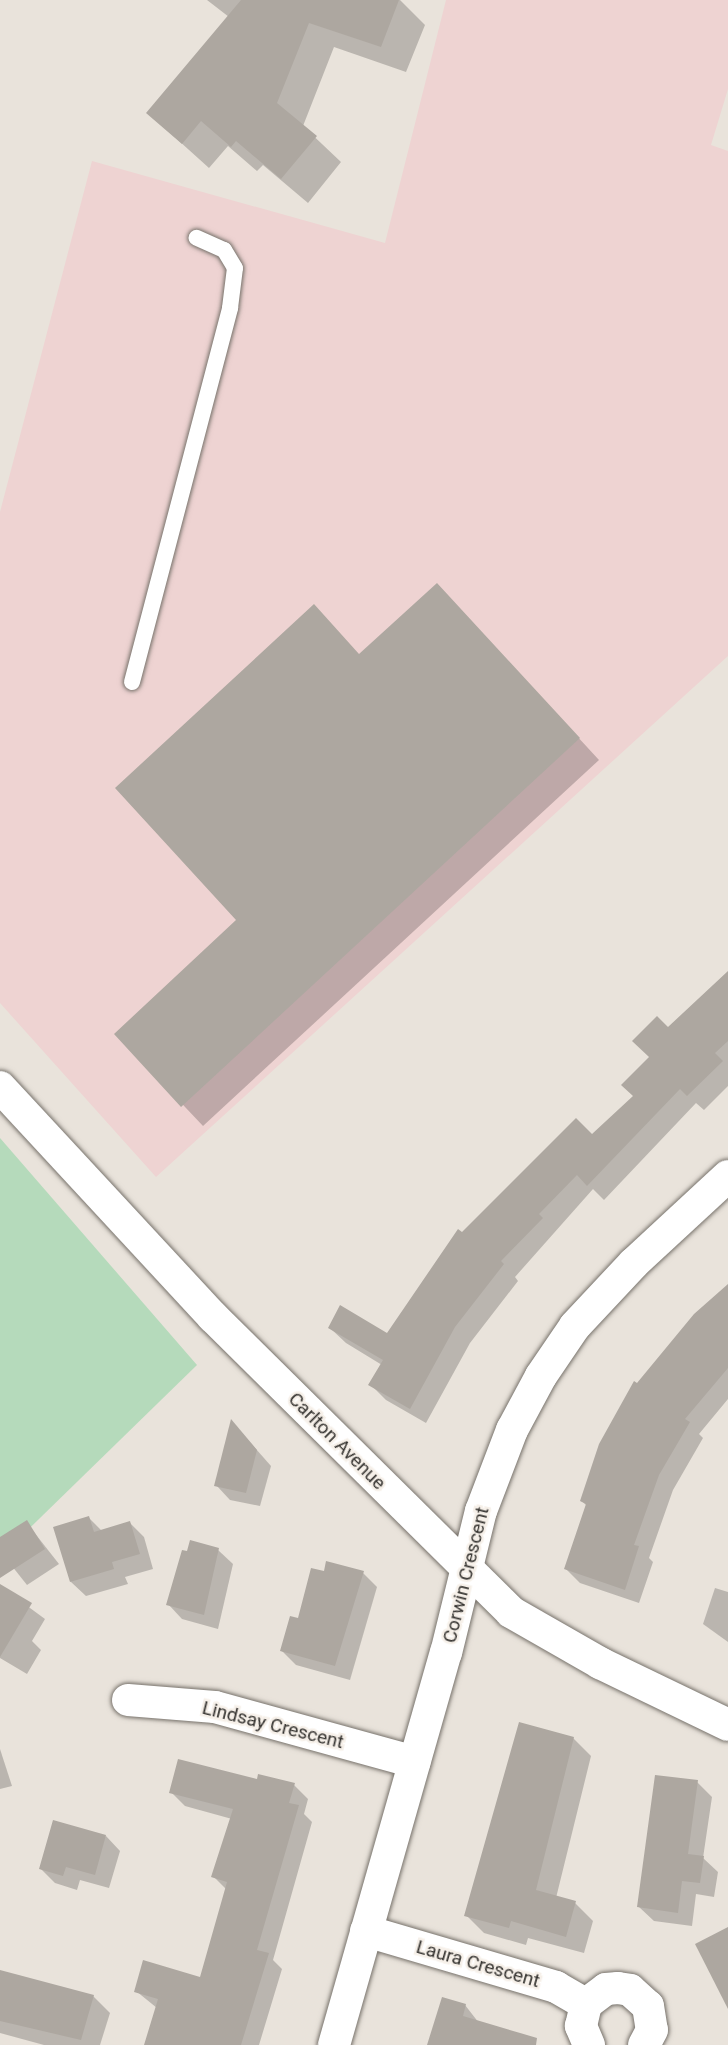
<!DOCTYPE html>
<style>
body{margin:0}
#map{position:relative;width:728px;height:2045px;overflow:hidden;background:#e9e3db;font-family:Roboto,sans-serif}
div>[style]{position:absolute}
.education>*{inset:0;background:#eed3d2}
.green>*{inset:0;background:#b5dabb}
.shadow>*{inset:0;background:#0003}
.building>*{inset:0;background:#ada7a0}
.roads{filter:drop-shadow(0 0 2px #77726b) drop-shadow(0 0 2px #77726b)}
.service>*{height:16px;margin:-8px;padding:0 8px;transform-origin:8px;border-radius:8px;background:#fff}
.minor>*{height:32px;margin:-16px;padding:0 16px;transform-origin:16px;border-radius:16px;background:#fff}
span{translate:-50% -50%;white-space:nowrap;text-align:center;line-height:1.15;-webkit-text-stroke:5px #f6f0e9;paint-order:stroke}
.street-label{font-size:19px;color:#353330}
</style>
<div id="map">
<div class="education">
<i style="clip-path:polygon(446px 0,728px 0,728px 89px,711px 145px,728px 151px,728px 656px,156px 1177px,0 1003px,0 512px,92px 161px,385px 243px)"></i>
</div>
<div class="green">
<i style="clip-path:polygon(0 1138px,197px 1365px,0 1557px)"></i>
</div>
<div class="shadow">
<i style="clip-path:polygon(207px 0,400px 0,425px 25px,406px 72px,334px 47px,303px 126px,341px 162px,308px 203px,263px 165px,257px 171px,228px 146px,209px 168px,148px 113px,229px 17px)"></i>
<i style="clip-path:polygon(457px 606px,599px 760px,203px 1126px,116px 1034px,239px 920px,360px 656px)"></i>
<i style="clip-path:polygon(728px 973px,728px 1086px,704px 1110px,696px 1103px,604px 1200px,593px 1189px,515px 1277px,518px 1281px,470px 1343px,426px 1423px,386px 1400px,371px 1385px,382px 1365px,346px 1343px,330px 1328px,388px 1336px,462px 1234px,592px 1136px,635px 1096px,668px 1029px)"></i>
<i style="clip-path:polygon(728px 1286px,728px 1399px,699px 1434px,703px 1438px,673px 1490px,649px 1558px,653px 1562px,639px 1603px,580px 1583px,566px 1569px,587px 1506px,582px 1501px,638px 1385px)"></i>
<i style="clip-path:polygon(232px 1422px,271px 1466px,260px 1506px,230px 1500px,216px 1485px)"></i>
<i style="clip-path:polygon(89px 1518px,102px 1531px,130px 1523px,144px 1537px,153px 1569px,125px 1577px,128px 1584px,86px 1596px,71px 1582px)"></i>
<i style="clip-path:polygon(26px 1522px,59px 1564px,27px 1585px,0 1551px,0 1539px)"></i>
<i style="clip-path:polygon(218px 1550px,233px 1564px,218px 1629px,182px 1619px,168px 1604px)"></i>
<i style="clip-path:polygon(325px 1573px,363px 1573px,377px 1587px,350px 1680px,296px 1665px,282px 1651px)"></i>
<i style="clip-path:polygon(0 1586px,45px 1619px,32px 1641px,41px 1650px,27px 1674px,0 1658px)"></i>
<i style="clip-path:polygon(715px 1588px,728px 1592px,728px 1642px,703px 1624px)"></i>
<i style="clip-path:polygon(573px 1738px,591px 1756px,556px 1898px,575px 1903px,593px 1921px,584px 1953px,528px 1938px,526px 1945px,484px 1933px,466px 1915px)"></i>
<i style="clip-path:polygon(0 1749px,12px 1786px,0 1789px)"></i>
<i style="clip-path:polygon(258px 1782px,294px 1785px,308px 1799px,304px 1814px,312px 1822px,273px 1960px,282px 1969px,259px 2045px,146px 2045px,157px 2008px,136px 1991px,202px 1979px,227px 1890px,213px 1876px,232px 1819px,185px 1806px,171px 1792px)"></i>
<i style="clip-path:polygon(697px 1782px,712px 1797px,703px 1858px,718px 1872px,714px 1897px,696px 1894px,692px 1926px,654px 1921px,639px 1907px)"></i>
<i style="clip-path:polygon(106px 1836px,120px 1851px,109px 1888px,80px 1880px,77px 1890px,55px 1883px,41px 1869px)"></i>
<i style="clip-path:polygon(0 1972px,93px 1996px,110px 2013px,100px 2045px,44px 2045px,0 2033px)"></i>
<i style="clip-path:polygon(465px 2005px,479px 2023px,504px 2045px,430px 2045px)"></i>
</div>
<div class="building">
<i style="clip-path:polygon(241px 0,399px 0,381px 47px,309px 23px,277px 103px,317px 136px,281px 179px,236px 141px,231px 147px,201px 121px,182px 144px,146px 113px)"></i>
<i style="clip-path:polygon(437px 583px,580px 738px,181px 1107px,114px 1034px,236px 920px,115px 788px,314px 604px,359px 654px)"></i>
<i style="clip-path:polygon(728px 971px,728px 1041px,715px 1053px,723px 1061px,687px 1096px,680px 1089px,587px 1186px,577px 1175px,539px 1214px,543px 1218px,501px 1261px,504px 1264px,455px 1327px,410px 1409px,368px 1385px,383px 1360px,328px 1328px,340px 1305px,387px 1333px,458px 1229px,462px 1232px,576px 1118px,592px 1134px,633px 1096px,621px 1085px,649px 1057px,632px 1041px,657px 1016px,668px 1027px)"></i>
<i style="clip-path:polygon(728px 1284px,728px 1368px,685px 1419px,690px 1422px,659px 1475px,634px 1545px,639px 1546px,625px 1590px,564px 1569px,586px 1504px,580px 1501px,599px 1444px,634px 1381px,637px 1383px,694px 1314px)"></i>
<i style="clip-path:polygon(231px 1419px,257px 1450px,246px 1493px,214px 1486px)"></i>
<i style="clip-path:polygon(89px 1516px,94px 1532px,130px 1521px,140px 1554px,112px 1562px,114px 1569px,70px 1582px,53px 1527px)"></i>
<i style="clip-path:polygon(27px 1520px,45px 1549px,0 1578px,0 1537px)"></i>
<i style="clip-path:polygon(190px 1540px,219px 1548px,204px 1615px,166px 1605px,182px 1550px,187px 1551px)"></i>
<i style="clip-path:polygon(326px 1561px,364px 1571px,335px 1666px,280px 1651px,290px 1616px,298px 1618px,311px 1568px,324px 1571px)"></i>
<i style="clip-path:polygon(0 1584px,32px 1603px,0 1657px)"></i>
<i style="clip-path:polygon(519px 1722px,574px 1737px,536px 1890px,576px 1901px,566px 1937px,511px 1921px,509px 1928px,464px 1916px)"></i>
<i style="clip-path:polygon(178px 1759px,257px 1779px,258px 1774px,295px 1783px,289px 1803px,299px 1805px,257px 1950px,269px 1953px,241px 2045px,144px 2045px,158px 1999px,134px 1992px,143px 1960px,200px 1977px,227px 1882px,211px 1877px,233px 1809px,169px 1793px)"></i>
<i style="clip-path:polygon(655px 1775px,698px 1780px,688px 1854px,704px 1856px,700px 1883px,682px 1881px,678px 1913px,637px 1907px)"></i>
<i style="clip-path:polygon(53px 1820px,106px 1835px,95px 1875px,66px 1867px,63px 1876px,39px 1869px)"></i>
<i style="clip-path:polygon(728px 1927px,728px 2009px,695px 1944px)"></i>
<i style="clip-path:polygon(0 1970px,94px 1995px,81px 2040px,0 2021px)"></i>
<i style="clip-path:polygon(442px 1997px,466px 2004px,463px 2016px,537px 2038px,536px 2045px,427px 2045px)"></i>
</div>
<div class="roads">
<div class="service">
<i style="left:132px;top:682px;width:387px;rotate:-75.3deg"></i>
<i style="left:230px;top:308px;width:40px;rotate:-82.9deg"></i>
<i style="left:235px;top:268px;width:21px;rotate:-121deg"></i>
<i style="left:224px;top:250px;width:30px;rotate:-156deg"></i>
</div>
<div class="minor">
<i style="left:0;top:1087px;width:313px;rotate:47.2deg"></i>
<i style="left:213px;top:1317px;width:419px;rotate:44.7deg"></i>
<i style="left:511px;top:1612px;width:103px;rotate:29.8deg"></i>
<i style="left:600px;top:1663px;width:142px;rotate:25.8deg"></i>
<i style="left:128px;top:1700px;width:87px;rotate:4.6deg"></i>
<i style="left:215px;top:1707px;width:207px;rotate:15.4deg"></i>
<i style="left:366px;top:1931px;width:198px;rotate:16.4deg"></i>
<i style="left:556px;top:1987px;width:34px;rotate:30deg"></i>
<i style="left:334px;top:2045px;width:408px;rotate:-74.1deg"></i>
<i style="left:446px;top:1653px;width:146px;rotate:-76.2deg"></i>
<i style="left:481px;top:1511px;width:87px;rotate:-69.1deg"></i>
<i style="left:512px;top:1430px;width:61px;rotate:-61.8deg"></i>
<i style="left:541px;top:1376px;width:60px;rotate:-55.8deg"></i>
<i style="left:575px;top:1326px;width:86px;rotate:-46.9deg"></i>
<i style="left:634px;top:1263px;width:128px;rotate:-42.8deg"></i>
<i style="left:589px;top:2045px;width:21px;rotate:-113deg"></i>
<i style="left:581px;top:2026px;width:23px;rotate:-77deg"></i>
<i style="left:586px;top:2004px;width:25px;rotate:-37deg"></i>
<i style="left:606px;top:1989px;width:12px;rotate:-5deg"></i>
<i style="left:618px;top:1988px;width:12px;rotate:9deg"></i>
<i style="left:630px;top:1990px;width:24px;rotate:42deg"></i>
<i style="left:648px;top:2006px;width:24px;rotate:81deg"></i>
<i style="left:652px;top:2030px;width:17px;rotate:118deg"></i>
</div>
</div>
<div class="street-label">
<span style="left:337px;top:1441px;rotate:45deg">Carlton Avenue</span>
<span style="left:466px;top:1575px;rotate:-76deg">Corwin Crescent</span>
<span style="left:273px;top:1725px;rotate:14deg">Lindsay Crescent</span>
<span style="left:478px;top:1964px;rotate:16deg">Laura Crescent</span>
</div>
</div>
